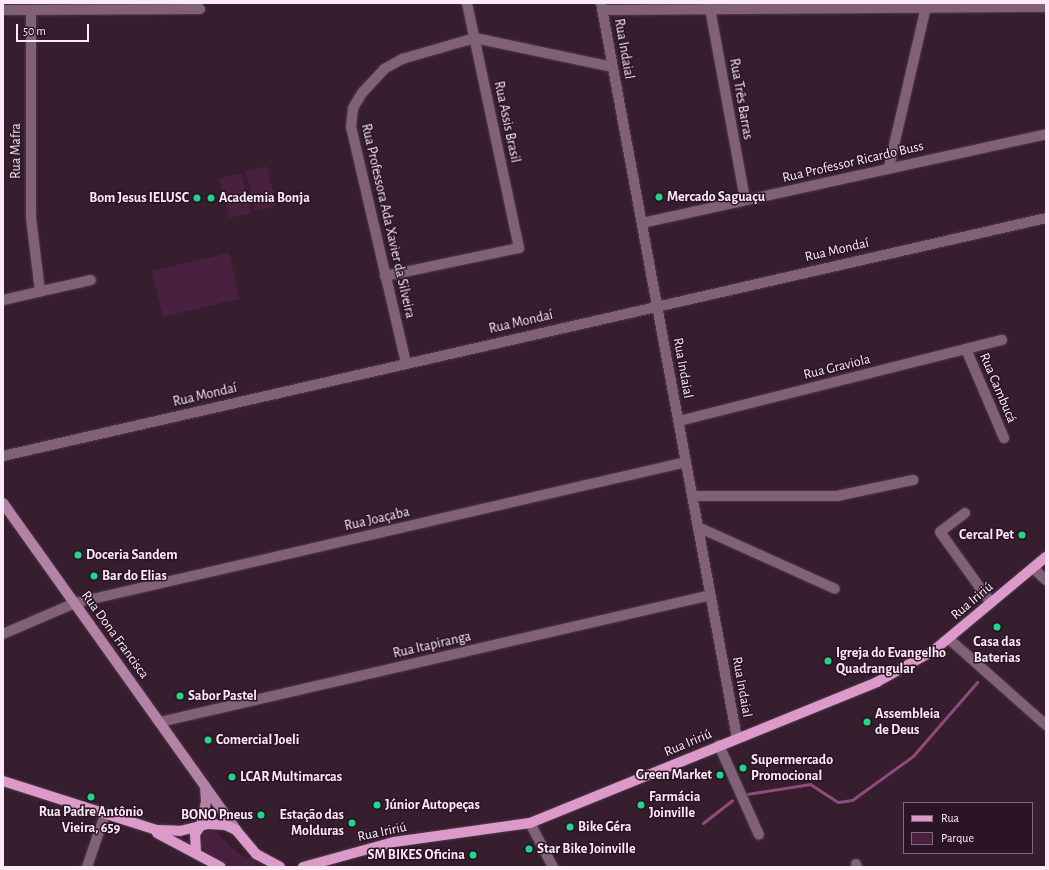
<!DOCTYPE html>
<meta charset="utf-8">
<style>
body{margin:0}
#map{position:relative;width:1049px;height:870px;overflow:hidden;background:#361e2f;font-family:"Alegreya Sans",sans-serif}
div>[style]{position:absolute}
.green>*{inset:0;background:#4a2040;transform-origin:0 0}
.stream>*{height:3px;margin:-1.5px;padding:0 1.5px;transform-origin:1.5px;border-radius:1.5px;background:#8f4a7e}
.roads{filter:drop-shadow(0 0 1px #523b4b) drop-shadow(0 0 1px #523b4b)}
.minor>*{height:10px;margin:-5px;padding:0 5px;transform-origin:5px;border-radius:5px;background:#816178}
.tertiary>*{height:10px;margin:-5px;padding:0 5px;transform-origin:5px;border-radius:5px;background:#816178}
.secondary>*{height:10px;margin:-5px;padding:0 5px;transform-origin:5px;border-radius:5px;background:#b482a6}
.primary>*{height:10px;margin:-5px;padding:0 5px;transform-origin:5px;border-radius:5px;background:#dc9aca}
.dots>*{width:11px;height:11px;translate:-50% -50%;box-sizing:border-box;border:2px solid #2b1426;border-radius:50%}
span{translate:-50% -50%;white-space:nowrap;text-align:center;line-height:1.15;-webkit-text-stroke:3px #2b1426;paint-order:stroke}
.street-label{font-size:14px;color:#fcebf7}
.poi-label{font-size:14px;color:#fcebf7;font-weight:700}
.left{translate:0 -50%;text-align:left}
.right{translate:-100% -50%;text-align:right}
.frame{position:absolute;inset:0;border:4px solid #fcebf7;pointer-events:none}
.legend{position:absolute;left:903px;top:802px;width:130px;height:52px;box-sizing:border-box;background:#2b1426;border:1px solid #7f6a7a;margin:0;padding:5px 7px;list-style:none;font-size:12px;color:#fcebf7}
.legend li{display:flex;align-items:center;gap:8px;height:20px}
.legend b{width:20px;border:1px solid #7f6a7a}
.scale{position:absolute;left:16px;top:24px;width:73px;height:18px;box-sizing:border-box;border:2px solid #fcebf7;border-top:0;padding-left:5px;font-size:12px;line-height:14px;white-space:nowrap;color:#fcebf7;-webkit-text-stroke:3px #2b1426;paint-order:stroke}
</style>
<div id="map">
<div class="green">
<i style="left:267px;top:166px;width:41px;height:22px;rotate:76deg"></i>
<i style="left:241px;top:173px;width:41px;height:22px;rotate:76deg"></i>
<i style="left:229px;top:253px;width:47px;height:79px;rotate:77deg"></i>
<i style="clip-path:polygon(212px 829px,239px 854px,253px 860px,257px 867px,227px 867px,201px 848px,203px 833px)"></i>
</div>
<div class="stream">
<i style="left:747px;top:794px;width:64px;rotate:-9deg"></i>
<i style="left:810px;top:784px;width:33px;rotate:33deg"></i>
<i style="left:838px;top:802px;width:14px;rotate:-8deg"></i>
<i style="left:852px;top:800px;width:75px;rotate:-35.8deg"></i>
<i style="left:913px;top:756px;width:98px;rotate:-49.1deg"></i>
<i style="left:703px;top:823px;width:37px;rotate:-38deg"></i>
</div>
<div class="roads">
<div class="minor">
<i style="left:709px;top:3px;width:200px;rotate:79.6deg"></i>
<i style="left:3px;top:10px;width:197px;rotate:-0.3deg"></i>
<i style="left:31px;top:10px;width:208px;rotate:90deg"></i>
<i style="left:31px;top:218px;width:74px;rotate:83deg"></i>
<i style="left:603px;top:10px;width:443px;rotate:-0.4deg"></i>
<i style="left:889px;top:167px;width:168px;rotate:-77deg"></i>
<i style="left:642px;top:223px;width:414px;rotate:-12.4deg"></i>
<i style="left:385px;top:276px;width:137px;rotate:-11.8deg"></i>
<i style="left:519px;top:248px;width:250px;rotate:-102deg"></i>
<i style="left:3px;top:300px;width:90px;rotate:-12.8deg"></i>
<i style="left:966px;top:349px;width:97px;rotate:66.9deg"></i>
<i style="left:406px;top:363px;width:242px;rotate:-103.1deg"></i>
<i style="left:351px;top:127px;width:19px;rotate:-84deg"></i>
<i style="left:353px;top:108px;width:17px;rotate:-59deg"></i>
<i style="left:362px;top:93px;width:33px;rotate:-47deg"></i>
<i style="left:384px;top:69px;width:21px;rotate:-29deg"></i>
<i style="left:402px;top:59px;width:76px;rotate:-16deg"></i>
<i style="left:475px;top:38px;width:141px;rotate:11.9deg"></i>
<i style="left:679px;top:421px;width:333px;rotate:-14.1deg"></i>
<i style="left:3px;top:456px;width:1070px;rotate:-12.85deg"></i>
<i style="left:692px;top:496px;width:145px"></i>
<i style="left:837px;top:496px;width:78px;rotate:-11.9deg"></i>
<i style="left:965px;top:513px;width:31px;rotate:143deg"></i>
<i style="left:940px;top:532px;width:87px;rotate:54.3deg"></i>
<i style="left:698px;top:527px;width:150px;rotate:24.3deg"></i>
<i style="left:1033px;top:568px;width:18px;rotate:43deg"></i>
<i style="left:3px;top:634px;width:78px;rotate:-23.3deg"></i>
<i style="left:75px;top:603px;width:627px;rotate:-12.99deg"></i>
<i style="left:949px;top:639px;width:130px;rotate:41.6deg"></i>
<i style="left:160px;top:722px;width:565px;rotate:-12.98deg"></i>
<i style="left:719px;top:745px;width:98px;rotate:66deg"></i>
<i style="left:856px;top:864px;width:3px;rotate:72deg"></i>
<i style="left:87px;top:867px;width:56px;rotate:-71.2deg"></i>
</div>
<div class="tertiary">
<i style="left:601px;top:3px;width:747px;rotate:79.52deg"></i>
<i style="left:530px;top:823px;width:50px;rotate:62.4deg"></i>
</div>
<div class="secondary">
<i style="left:3px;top:503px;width:402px;rotate:54.5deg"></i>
<i style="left:201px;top:825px;width:25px;rotate:-78deg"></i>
<i style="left:206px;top:801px;width:15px;rotate:-94deg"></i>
</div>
<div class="primary">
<i style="left:3px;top:781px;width:162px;rotate:17.7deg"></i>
<i style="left:157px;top:830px;width:23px;rotate:2deg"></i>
<i style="left:180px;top:831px;width:29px;rotate:-14deg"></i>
<i style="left:208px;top:824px;width:17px;rotate:3deg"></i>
<i style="left:225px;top:825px;width:12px;rotate:24deg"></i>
<i style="left:236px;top:830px;width:31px;rotate:50deg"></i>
<i style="left:256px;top:854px;width:27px;rotate:28deg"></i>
<i style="left:157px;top:833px;width:72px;rotate:28deg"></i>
<i style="left:196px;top:852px;width:18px;rotate:-93deg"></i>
<i style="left:195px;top:834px;width:11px;rotate:-56deg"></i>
<i style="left:303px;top:867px;width:94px;rotate:-15.4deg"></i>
<i style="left:394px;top:842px;width:137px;rotate:-8deg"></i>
<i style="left:530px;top:823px;width:375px;rotate:-22.1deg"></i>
<i style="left:877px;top:682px;width:64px;rotate:-29deg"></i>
<i style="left:933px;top:651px;width:147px;rotate:-39.8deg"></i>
</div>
</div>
<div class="dots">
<i style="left:659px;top:197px;background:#1fd887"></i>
<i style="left:197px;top:198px;background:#1fd887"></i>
<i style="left:211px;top:198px;background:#1fd887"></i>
<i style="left:1022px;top:535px;background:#1fd887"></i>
<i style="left:78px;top:555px;background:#1fd887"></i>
<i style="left:94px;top:576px;background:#1fd887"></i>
<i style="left:997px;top:627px;background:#1fd887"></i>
<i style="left:828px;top:661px;background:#1fd887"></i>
<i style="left:180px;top:696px;background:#1fd887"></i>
<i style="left:867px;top:722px;background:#1fd887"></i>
<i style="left:208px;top:740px;background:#1fd887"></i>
<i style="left:743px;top:768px;background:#1fd887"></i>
<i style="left:720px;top:775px;background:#1fd887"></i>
<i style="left:232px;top:777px;background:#1fd887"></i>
<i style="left:91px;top:797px;background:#1fd887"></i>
<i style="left:377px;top:805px;background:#1fd887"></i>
<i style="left:641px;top:805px;background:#1fd887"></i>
<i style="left:261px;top:815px;background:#1fd887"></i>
<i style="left:352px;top:823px;background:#1fd887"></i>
<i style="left:570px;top:827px;background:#1fd887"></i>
<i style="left:529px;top:849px;background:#1fd887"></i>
<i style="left:473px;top:855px;background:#1fd887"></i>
</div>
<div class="street-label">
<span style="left:624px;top:49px;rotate:80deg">Rua Indaial</span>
<span style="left:741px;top:99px;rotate:80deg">Rua Três Barras</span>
<span style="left:507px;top:122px;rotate:78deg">Rua Assis Brasil</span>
<span style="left:16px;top:151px;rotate:-90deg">Rua Mafra</span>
<span style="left:853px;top:162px;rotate:-13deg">Rua Professor Ricardo Buss</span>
<span style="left:388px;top:221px;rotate:77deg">Rua Professora Ada Xavier da Silveira</span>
<span style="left:837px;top:250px;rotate:-13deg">Rua Mondaí</span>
<span style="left:521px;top:322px;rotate:-13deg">Rua Mondaí</span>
<span style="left:837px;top:367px;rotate:-14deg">Rua Graviola</span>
<span style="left:683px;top:368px;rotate:80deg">Rua Indaial</span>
<span style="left:998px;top:388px;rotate:67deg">Rua Cambucá</span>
<span style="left:205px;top:395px;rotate:-13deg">Rua Mondaí</span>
<span style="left:377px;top:519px;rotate:-13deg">Rua Joaçaba</span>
<span style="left:972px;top:601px;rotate:-40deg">Rua Iririú</span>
<span style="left:115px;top:635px;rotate:54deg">Rua Dona Francisca</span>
<span style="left:432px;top:645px;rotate:-13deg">Rua Itapiranga</span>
<span style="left:742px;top:687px;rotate:80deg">Rua Indaial</span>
<span style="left:688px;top:743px;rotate:-23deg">Rua Iririú</span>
<span style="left:382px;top:832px;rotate:-12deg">Rua Iririú</span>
</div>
<div class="poi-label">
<span class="left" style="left:667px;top:197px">Mercado Saguaçu</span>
<span class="right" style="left:189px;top:198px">Bom Jesus IELUSC</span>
<span class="left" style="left:219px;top:198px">Academia Bonja</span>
<span class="right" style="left:1014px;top:535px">Cercal Pet</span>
<span class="left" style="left:86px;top:555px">Doceria Sandem</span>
<span class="left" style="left:102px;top:576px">Bar do Elias</span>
<span style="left:997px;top:650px">Casa das<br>Baterias</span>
<span class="left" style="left:836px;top:661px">Igreja do Evangelho<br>Quadrangular</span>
<span class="left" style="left:188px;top:696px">Sabor Pastel</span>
<span class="left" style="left:875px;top:722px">Assembleia<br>de Deus</span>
<span class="left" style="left:216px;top:740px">Comercial Joeli</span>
<span class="left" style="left:751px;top:768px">Supermercado<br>Promocional</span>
<span class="right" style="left:712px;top:775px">Green Market</span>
<span class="left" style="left:240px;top:777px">LCAR Multimarcas</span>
<span class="left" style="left:649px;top:805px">Farmácia<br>Joinville</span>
<span class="left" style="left:385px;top:805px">Júnior Autopeças</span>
<span style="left:91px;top:820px">Rua Padre Antônio<br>Vieira, 659</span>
<span class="right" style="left:253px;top:815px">BONO Pneus</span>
<span class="right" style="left:344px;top:823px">Estação das<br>Molduras</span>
<span class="left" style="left:578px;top:827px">Bike Géra</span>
<span class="left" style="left:537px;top:849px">Star Bike Joinville</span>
<span class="right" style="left:465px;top:855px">SM BIKES Oficina</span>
</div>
<div class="frame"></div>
<ul class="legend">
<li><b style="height:5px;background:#dc9aca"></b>Rua</li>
<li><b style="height:11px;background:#4a2040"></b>Parque</li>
</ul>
<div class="scale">50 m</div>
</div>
